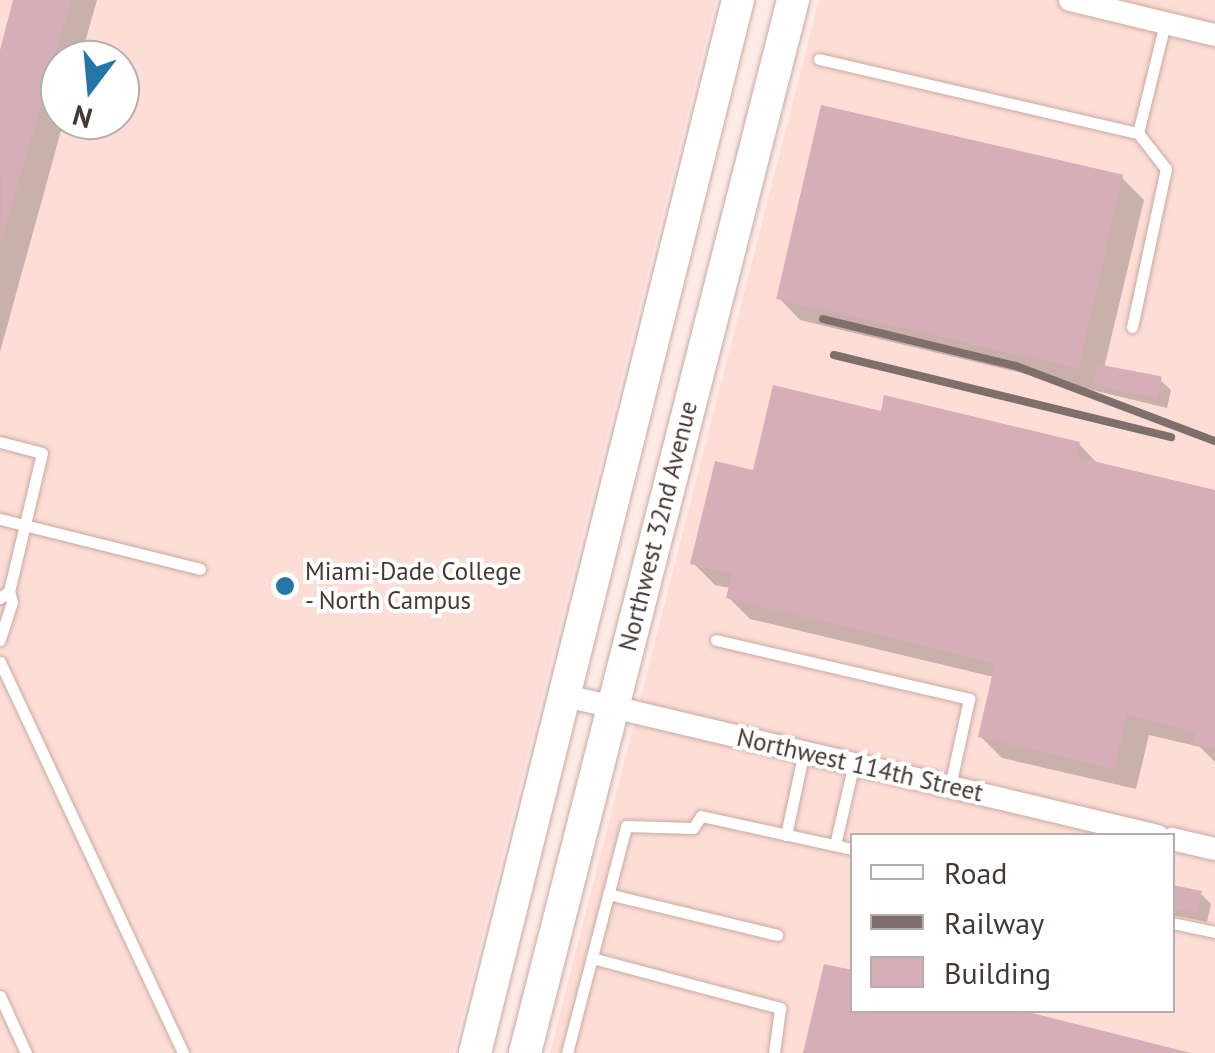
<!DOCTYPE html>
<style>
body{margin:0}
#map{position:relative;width:1215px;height:1053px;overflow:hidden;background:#feebe7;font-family:"PT Sans",sans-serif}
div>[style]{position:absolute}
.built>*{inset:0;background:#fdddd5}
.shadow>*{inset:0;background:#0003}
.building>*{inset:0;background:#d6aeb7;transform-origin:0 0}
.roads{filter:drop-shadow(0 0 2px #c9aaa3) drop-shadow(0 0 2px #c9aaa3)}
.service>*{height:11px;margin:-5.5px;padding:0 5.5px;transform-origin:5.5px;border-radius:5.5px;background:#fff}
.minor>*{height:22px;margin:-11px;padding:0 11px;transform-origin:11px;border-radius:11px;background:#fff}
.secondary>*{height:32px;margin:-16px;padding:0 16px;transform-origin:16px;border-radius:16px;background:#fff}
.rail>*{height:8px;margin:-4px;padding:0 4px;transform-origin:4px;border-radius:4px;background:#7e6f6c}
.dots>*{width:28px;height:28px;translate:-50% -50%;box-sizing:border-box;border:5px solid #fff;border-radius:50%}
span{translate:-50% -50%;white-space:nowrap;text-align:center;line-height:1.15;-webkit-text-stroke:8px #fff;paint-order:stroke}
.street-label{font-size:25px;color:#443734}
.poi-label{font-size:25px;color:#443734}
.left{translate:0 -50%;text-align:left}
.legend{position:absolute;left:850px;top:833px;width:325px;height:180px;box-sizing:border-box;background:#fff;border:2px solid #b4afae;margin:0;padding:12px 18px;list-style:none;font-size:30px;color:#443734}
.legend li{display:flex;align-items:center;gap:20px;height:50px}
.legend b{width:50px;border:2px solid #b4afae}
.north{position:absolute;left:40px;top:40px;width:100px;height:100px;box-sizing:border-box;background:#fff;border:2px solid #b4afae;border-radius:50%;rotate:196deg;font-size:28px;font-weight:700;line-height:40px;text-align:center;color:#443734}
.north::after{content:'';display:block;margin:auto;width:35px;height:45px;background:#2576a7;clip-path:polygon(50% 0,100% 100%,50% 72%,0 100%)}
</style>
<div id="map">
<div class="built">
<i style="clip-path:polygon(evenodd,0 0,716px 0,453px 1053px,0 1053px,0 0,60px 60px,120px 60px,120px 120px,60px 120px,60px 60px)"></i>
<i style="clip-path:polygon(evenodd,819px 0,1215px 0,1215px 1053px,550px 1053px,819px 0,852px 836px,1172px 836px,1172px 1010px,852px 1010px,852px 836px)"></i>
</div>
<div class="shadow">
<i style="clip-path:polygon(16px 0,97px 0,80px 60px,60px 60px,64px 120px,0 352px,0 60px)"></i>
<i style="clip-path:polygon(1122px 178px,1144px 200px,1104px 368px,1160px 380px,1171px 390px,1167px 408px,800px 320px,779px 298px)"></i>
<i style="clip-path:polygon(882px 414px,1079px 444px,1099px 465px,1215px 492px,1215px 762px,1200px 747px,1149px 735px,1136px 789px,1002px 758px,980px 736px,994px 677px,750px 619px,728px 597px,730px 588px,715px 585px,693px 563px,755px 473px)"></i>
<i style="clip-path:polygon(1172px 887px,1200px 893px,1211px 904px,1207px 922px,1172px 915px)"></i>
</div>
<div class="building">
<i style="clip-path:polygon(13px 0,71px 0,1px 243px,0 50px)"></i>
<i style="left:821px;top:105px;width:310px;height:199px;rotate:13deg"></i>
<i style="left:1097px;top:364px;width:66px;height:22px;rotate:11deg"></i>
<i style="clip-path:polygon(773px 385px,881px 411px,884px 395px,1080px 442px,1076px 457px,1215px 490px,1215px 749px,1193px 744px,1196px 731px,1127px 715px,1114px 769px,978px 737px,995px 663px,726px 598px,732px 574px,690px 564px,715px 461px,753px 470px)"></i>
<i style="clip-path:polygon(1172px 885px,1202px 891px,1197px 913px,1172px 908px)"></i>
<i style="clip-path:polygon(824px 964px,852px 970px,852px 1010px,1020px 1010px,1191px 1053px,803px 1053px)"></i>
</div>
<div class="roads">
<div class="service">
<i style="left:819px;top:59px;width:327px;rotate:13.1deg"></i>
<i style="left:1138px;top:133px;width:113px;rotate:-76.2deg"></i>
<i style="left:1132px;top:327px;width:162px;rotate:-77.9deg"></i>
<i style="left:1166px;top:169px;width:46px;rotate:-127.9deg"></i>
<i style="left:0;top:442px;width:43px;rotate:14.7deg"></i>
<i style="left:42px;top:453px;width:142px;rotate:103.4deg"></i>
<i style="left:0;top:519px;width:206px;rotate:14deg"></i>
<i style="left:0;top:598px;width:11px;rotate:-38deg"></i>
<i style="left:9px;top:591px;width:11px;rotate:75deg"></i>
<i style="left:12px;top:602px;width:40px;rotate:108deg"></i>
<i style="left:716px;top:640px;width:260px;rotate:13.1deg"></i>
<i style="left:969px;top:699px;width:89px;rotate:102.3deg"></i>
<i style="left:0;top:662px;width:432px;rotate:64.9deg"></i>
<i style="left:786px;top:835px;width:86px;rotate:-77.9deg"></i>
<i style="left:835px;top:845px;width:84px;rotate:-77deg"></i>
<i style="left:608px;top:894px;width:174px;rotate:13.6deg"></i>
<i style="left:1172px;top:923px;width:44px;rotate:11.8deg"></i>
<i style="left:592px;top:958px;width:195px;rotate:14.9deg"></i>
<i style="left:780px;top:1008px;width:45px;rotate:97.6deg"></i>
<i style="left:0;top:996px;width:63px;rotate:65.5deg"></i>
<i style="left:567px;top:1053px;width:235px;rotate:-75.4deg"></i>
<i style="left:626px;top:826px;width:67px;rotate:1.7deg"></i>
<i style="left:693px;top:828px;width:14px;rotate:-56deg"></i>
<i style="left:701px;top:816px;width:155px;rotate:12.3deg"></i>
</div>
<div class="minor">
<i style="left:1070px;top:0;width:149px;rotate:13.6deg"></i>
<i style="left:562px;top:695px;width:612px;rotate:13.31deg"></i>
<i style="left:1172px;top:839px;width:44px;rotate:13.1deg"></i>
</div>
<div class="secondary">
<i style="left:475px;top:1053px;width:1085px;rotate:-75.98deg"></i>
<i style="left:525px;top:1053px;width:1087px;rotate:-75.72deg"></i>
</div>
</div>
<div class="rail">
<i style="left:823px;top:319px;width:199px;rotate:13.7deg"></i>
<i style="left:1016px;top:366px;width:213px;rotate:20.7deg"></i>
<i style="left:834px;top:355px;width:347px;rotate:13.7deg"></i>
</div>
<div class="dots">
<i style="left:285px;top:586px;background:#2576a7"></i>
</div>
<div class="street-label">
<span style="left:658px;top:526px;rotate:-76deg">Northwest 32nd Avenue</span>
<span style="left:860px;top:765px;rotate:13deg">Northwest 114th Street</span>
</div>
<div class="poi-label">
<span class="left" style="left:305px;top:586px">Miami-Dade College<br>- North Campus</span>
</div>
<ul class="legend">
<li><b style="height:12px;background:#fff"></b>Road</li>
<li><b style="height:12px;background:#7e6f6c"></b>Railway</li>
<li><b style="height:28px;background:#d6aeb7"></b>Building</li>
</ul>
<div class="north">N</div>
</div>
